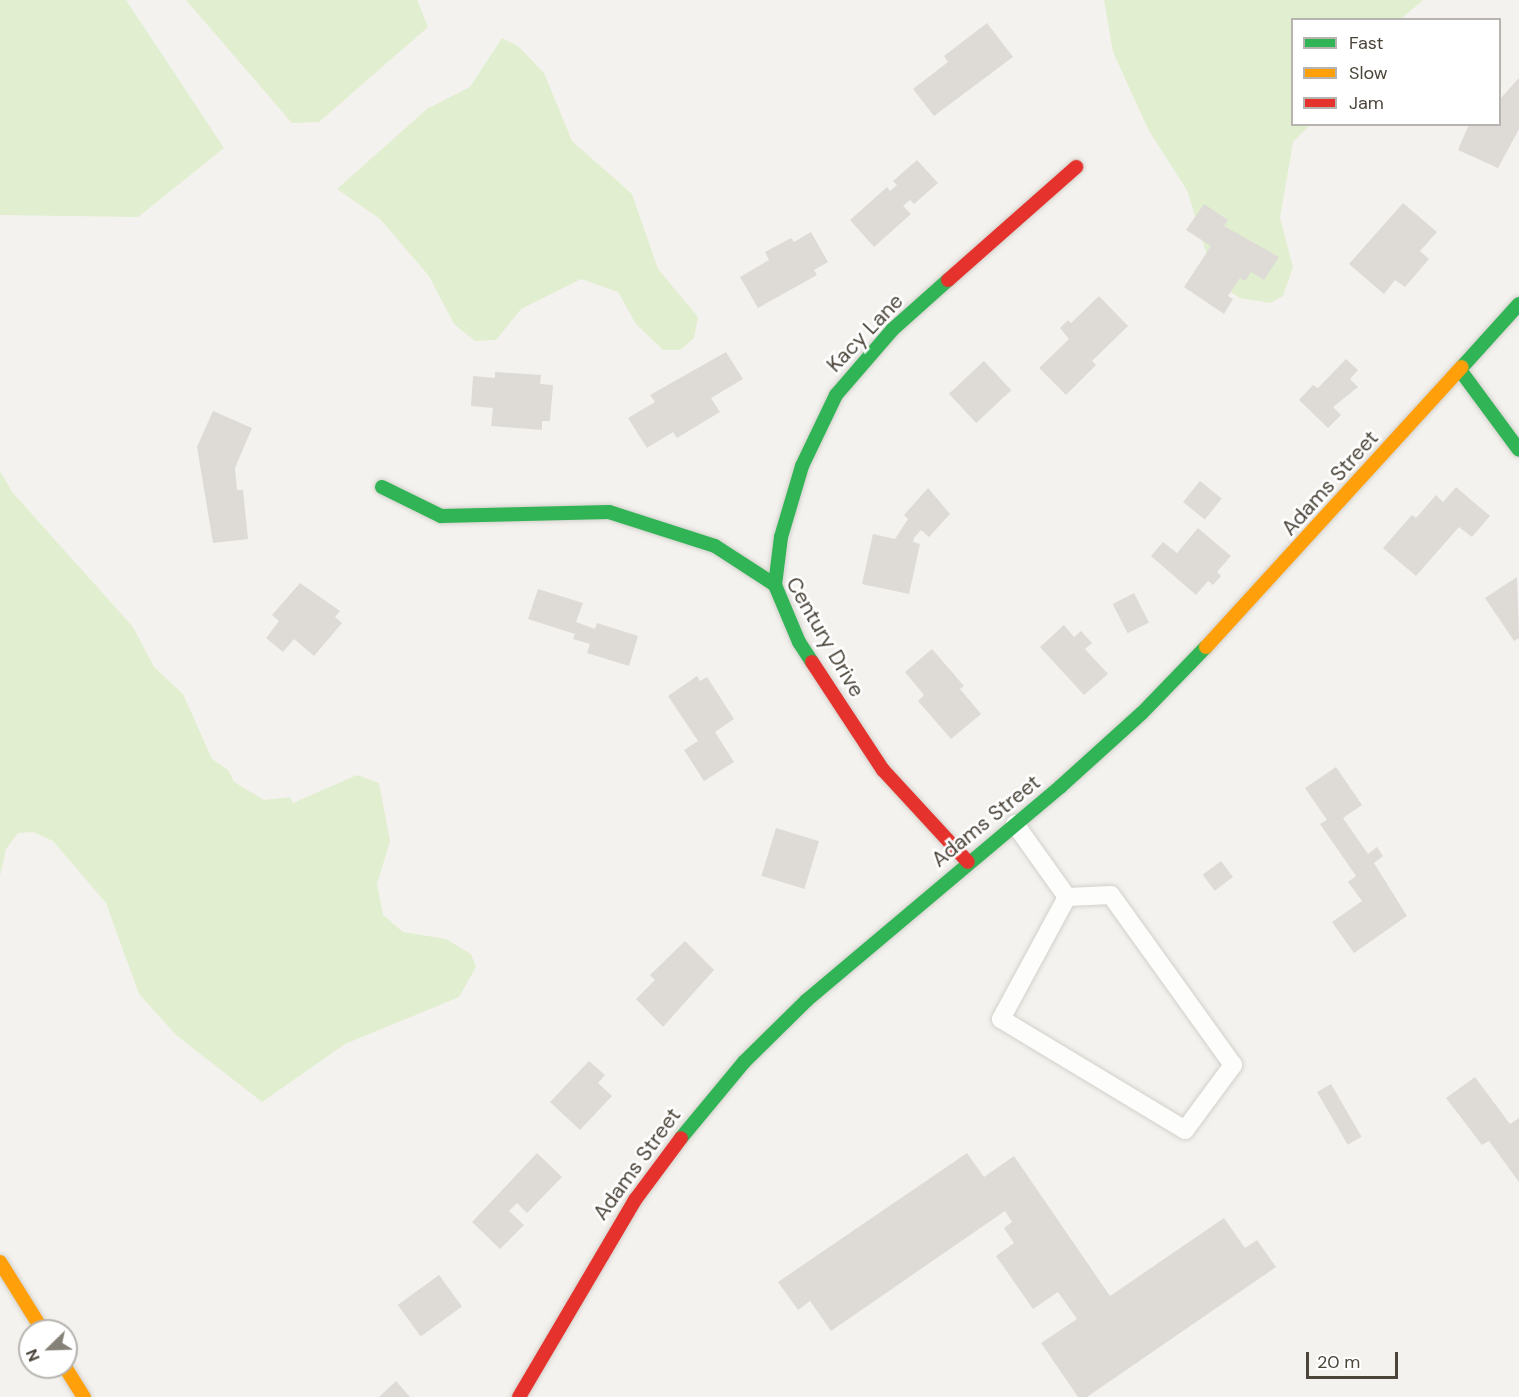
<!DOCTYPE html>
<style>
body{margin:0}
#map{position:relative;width:1519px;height:1397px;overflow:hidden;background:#f4f2ee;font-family:"DM Sans",sans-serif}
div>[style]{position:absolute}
.green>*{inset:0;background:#e1eecf}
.building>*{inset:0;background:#dedbd6;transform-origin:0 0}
.roads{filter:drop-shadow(0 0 2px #d2d0cb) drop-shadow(0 0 2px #d2d0cb)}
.lane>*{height:18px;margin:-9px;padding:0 9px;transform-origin:9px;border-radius:9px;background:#fdfdfc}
.fast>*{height:14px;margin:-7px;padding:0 7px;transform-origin:7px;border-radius:7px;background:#30b455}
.slow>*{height:14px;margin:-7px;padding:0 7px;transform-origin:7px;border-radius:7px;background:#ff9f0a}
.jam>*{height:14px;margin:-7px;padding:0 7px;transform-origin:7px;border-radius:7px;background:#e5322d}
span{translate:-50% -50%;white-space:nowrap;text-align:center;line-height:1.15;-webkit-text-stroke:5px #fff;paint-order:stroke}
.street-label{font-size:21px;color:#4b4439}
.legend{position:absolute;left:1291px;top:18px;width:210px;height:108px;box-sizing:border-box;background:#fff;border:2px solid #b7b4b0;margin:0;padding:8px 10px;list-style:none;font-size:18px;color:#4b4439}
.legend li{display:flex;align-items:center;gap:12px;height:30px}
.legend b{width:30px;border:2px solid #b7b4b0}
.north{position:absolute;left:18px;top:1319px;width:60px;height:60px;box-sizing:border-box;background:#fff;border:2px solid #b7b4b0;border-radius:50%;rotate:247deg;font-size:16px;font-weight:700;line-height:24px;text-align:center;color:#4b4439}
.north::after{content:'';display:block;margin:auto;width:21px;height:27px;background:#868178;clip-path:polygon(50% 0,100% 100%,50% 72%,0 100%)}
.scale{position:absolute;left:1306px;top:1352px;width:92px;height:27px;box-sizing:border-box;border:3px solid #4b4439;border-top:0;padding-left:8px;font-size:18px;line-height:21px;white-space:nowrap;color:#4b4439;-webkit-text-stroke:4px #fff;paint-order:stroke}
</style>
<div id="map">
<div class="green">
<i style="clip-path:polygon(0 0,126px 0,224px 148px,138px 217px,0 215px)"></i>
<i style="clip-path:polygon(186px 0,417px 0,428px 27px,319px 122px,292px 123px)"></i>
<i style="clip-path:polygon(1104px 0,1423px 0,1401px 19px,1292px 20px,1292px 124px,1310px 125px,1293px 142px,1280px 218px,1293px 267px,1283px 296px,1270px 303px,1240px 298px,1215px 282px,1187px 190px,1149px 131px,1113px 52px)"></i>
<i style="clip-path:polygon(502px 38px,518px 46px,544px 73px,572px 141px,632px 194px,658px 269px,698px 317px,694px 338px,680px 350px,663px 350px,636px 324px,618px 292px,581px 279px,521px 309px,496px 340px,475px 341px,454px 324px,429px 276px,380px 219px,337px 189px,427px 109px,470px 87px)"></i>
<i style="clip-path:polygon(0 471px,13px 493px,133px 627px,154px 667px,183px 694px,212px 759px,228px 770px,234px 782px,264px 800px,290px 797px,293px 803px,357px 775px,379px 783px,390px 841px,377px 884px,383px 915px,403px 932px,446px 939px,471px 954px,476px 967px,459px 997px,345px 1044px,262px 1102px,176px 1035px,139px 994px,106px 903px,53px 841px,33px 832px,18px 833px,6px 849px,0 876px)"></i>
</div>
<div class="building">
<i style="clip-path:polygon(987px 23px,1013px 57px,934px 116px,913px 89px,948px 62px,944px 56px)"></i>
<i style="clip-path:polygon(1519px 78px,1519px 129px,1498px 168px,1458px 150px,1469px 124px,1500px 124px,1500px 99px)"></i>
<i style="clip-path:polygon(917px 160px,938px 183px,914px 204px,910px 200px,903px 206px,911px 214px,874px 247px,850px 220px,887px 187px,890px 191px,897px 185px,893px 181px)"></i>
<i style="clip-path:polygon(1403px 203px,1437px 232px,1420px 251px,1429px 259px,1405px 287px,1395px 280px,1384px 294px,1349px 264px)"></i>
<i style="clip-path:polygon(1204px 204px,1228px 220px,1224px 226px,1279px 257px,1264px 280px,1251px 272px,1245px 281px,1240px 278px,1228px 296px,1233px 299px,1224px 314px,1184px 287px,1211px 246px,1186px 230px)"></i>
<i style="clip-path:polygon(811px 232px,828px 262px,814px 270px,817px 275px,758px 308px,740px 277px,769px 260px,765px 252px,791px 238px,794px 242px)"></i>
<i style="clip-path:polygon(1099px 296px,1128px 326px,1092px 361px,1096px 365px,1066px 395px,1039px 368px,1069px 339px,1060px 328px,1068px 320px,1071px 323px)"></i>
<i style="clip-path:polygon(726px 352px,743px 379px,711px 398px,720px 412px,677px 438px,673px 432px,647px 448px,628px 418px,655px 402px,650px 395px)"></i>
<i style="clip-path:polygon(1346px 359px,1358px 370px,1350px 379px,1358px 387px,1333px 407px,1341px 415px,1328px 428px,1299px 400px,1313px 385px,1318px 388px)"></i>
<i style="left:984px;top:361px;width:40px;height:48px;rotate:47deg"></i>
<i style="clip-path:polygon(495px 372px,541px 375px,540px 384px,553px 385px,550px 421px,542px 421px,542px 430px,491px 426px,493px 408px,471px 406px,473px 376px,495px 378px)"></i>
<i style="clip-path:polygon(213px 411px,252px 428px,235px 468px,237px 490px,243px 490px,248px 539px,213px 543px,197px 447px)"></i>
<i style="left:1200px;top:481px;width:28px;height:27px;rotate:39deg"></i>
<i style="clip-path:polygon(1456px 487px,1490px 516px,1472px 537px,1459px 527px,1416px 576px,1383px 548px,1412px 515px,1416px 518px,1436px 495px,1443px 502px)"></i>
<i style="clip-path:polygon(928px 488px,950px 514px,929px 537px,921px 530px,914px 538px,913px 542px,920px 544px,909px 594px,862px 584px,873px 534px,895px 539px,908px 519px,904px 515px)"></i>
<i style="clip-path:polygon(1198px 528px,1231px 556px,1217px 572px,1221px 576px,1213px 585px,1208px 581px,1196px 595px,1151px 556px,1163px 542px,1177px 553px)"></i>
<i style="clip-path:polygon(1517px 577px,1519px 638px,1514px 641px,1485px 598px)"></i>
<i style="clip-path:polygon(300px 583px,340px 611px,335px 617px,342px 623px,314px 656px,294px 639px,283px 652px,266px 638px,279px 621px,272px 615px)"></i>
<i style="clip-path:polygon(538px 589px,583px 603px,576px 622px,595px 629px,597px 623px,638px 636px,629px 666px,587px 653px,590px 644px,573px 639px,575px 634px,528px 619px)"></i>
<i style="left:1134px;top:593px;width:33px;height:24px;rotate:63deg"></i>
<i style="clip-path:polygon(1064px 625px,1074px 637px,1081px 631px,1092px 643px,1085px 649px,1108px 674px,1084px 695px,1040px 647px)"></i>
<i style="clip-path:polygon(932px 649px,964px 686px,960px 689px,981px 714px,951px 739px,918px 701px,924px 695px,905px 672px)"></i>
<i style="clip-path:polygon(697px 676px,700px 681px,707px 677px,734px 719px,715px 732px,734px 762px,704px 781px,684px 750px,698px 741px,668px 696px)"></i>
<i style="clip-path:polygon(1336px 767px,1362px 805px,1343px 818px,1368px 854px,1377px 847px,1383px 856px,1374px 863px,1407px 916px,1354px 953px,1332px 922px,1362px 901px,1348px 882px,1356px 876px,1320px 824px,1327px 820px,1305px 788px)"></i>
<i style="left:776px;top:828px;width:45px;height:50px;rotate:17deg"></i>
<i style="left:1221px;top:861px;width:20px;height:23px;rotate:53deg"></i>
<i style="clip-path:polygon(685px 941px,714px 970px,663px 1027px,636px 999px,655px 980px,650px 975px)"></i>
<i style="clip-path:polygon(589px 1061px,605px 1075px,598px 1083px,612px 1096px,580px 1130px,550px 1102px)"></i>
<i style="clip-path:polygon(1475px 1077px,1510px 1124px,1519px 1118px,1519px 1182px,1489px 1141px,1482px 1145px,1446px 1098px)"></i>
<i style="left:1331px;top:1084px;width:61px;height:16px;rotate:60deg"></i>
<i style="clip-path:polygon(537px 1153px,562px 1177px,527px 1213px,517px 1203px,509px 1211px,524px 1225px,500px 1249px,472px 1222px)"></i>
<i style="clip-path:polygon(967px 1153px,984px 1177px,1014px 1156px,1110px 1296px,1224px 1218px,1245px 1248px,1257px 1240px,1276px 1267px,1087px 1397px,1078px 1397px,1041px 1343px,1077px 1319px,1058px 1292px,1033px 1309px,996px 1256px,1014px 1243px,1004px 1228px,1012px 1222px,1005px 1211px,831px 1331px,810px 1301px,798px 1310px,778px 1282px)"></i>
<i style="left:439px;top:1275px;width:39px;height:51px;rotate:54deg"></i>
<i style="clip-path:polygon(396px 1381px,410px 1397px,379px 1397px)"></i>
</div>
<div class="roads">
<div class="lane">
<i style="left:1015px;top:824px;width:90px;rotate:54.5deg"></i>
<i style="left:1067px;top:897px;width:139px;rotate:118.4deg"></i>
<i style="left:1001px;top:1019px;width:215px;rotate:31.1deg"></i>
<i style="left:1185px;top:1130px;width:81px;rotate:-53.6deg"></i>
<i style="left:1233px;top:1065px;width:209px;rotate:-125.7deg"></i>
<i style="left:1111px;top:895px;width:44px;rotate:177.4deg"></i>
</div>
<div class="fast">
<i style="left:1462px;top:367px;width:85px;rotate:-47.9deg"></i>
<i style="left:1460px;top:370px;width:99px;rotate:53.6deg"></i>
<i style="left:382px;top:487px;width:66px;rotate:26.2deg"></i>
<i style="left:441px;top:516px;width:168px;rotate:-1.4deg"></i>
<i style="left:609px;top:512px;width:111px;rotate:17.8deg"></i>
<i style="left:715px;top:546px;width:72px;rotate:33deg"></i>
<i style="left:775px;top:585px;width:62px;rotate:67.2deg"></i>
<i style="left:799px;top:642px;width:24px;rotate:57deg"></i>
<i style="left:775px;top:585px;width:48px;rotate:-82.9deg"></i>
<i style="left:781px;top:537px;width:74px;rotate:-73.5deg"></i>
<i style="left:802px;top:466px;width:79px;rotate:-64.4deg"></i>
<i style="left:836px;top:395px;width:87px;rotate:-49.2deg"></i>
<i style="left:893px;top:329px;width:74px;rotate:-41.7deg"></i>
<i style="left:681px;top:1138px;width:99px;rotate:-50.3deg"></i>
<i style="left:744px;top:1062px;width:88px;rotate:-44.5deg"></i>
<i style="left:807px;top:1000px;width:331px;rotate:-40.1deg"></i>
<i style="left:1060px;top:787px;width:110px;rotate:-42.1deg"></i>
<i style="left:1142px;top:713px;width:92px;rotate:-45.9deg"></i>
</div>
<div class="slow">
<i style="left:1206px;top:647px;width:379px;rotate:-47.6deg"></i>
<i style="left:0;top:1262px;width:81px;rotate:58.1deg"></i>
<i style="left:65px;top:1367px;width:36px;rotate:58deg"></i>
</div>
<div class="jam">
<i style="left:948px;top:280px;width:171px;rotate:-41.4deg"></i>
<i style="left:812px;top:662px;width:129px;rotate:56.7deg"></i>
<i style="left:883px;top:770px;width:125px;rotate:47.3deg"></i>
<i style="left:519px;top:1397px;width:229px;rotate:-59.5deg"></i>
<i style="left:635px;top:1200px;width:77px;rotate:-53.4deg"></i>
</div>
</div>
<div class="street-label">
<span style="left:865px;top:333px;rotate:-46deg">Kacy Lane</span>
<span style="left:1330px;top:483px;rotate:-48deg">Adams Street</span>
<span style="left:825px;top:637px;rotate:60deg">Century Drive</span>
<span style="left:986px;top:821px;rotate:-39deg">Adams Street</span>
<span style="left:637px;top:1164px;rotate:-54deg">Adams Street</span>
</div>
<ul class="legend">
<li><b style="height:8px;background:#30b455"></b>Fast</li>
<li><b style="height:8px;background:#ff9f0a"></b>Slow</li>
<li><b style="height:8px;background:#e5322d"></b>Jam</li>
</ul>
<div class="north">N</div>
<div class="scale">20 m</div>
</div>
